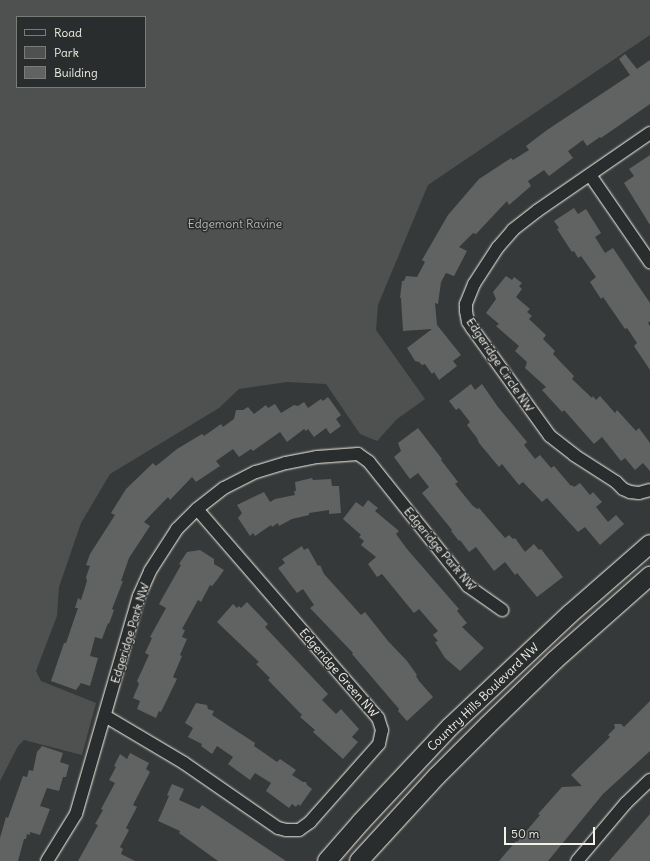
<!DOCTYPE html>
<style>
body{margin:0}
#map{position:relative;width:650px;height:861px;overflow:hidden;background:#363939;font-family:Delius,sans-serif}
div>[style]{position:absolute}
.green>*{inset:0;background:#4e514f}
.building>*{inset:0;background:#616362}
.roads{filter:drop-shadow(0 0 1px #f4f1e8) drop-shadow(0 0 1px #f4f1e8)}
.minor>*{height:12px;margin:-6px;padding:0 6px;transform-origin:6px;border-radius:6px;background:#2a2d2e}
.secondary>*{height:18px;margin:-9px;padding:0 9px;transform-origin:9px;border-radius:9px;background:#2a2d2e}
span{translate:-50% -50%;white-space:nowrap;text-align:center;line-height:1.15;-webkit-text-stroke:3px #2a2d2e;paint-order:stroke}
.park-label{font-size:12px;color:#bab9b2}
.street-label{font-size:12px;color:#f4f1e8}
.legend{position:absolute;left:16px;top:16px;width:130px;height:72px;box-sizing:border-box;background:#2a2d2e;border:1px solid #7b7b78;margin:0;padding:5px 7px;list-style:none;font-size:12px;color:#f4f1e8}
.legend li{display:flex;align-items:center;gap:8px;height:20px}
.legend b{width:20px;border:1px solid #7b7b78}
.scale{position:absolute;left:504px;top:827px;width:91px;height:18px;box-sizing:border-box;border:2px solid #f4f1e8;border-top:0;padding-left:5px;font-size:12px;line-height:14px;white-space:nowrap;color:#f4f1e8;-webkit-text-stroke:3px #2a2d2e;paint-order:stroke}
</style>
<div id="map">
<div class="green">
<i style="clip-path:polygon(evenodd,0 0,650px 0,650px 35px,428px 185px,378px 305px,376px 330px,425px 399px,397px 419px,377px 441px,360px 434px,326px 384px,287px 382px,239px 389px,219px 408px,110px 474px,81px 523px,59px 587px,57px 616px,36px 671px,41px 681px,96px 703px,82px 755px,24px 740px,18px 746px,0 781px,0 0,17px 17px,145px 17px,145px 87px,17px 87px,17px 17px)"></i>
</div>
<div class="building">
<i style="clip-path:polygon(625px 54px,637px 69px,650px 60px,650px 104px,601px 138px,600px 137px,587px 146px,583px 140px,568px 151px,573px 158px,549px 176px,544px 170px,528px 181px,531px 186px,509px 205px,507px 201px,476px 234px,473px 233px,459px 247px,467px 251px,454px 276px,446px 273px,441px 282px,438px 304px,435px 303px,437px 325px,461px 355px,453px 361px,457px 366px,439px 380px,434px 372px,432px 374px,425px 364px,422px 365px,419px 362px,415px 361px,407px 348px,432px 329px,403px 331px,401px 298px,400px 298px,402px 281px,404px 281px,406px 276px,417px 277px,425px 262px,422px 260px,448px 215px,479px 179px,511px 158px,513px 160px,529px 150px,526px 146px,547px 130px,630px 75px,619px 59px)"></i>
<i style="clip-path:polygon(650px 155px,650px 225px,624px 183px,634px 176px,629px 169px)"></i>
<i style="clip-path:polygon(574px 208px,578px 214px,586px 209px,601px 233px,595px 237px,605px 253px,613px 248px,650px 303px,650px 321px,648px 323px,650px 326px,650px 370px,634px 346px,637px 343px,627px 328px,625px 329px,603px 297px,601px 299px,590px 282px,596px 277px,581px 256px,578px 258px,574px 251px,572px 252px,557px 229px,559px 228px,554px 221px)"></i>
<i style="clip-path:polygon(506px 276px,512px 280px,514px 277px,522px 283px,519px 286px,522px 289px,516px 297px,530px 309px,527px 312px,532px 316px,529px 319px,546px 335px,543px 339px,555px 351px,553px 354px,574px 376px,572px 379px,592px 398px,593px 396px,596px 400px,600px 396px,615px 413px,617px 410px,636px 431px,639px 428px,650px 443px,650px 471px,643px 463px,635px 470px,625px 458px,621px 461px,602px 437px,594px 444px,564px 410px,562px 412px,542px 390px,546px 387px,525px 368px,527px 362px,515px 351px,519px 346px,496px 326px,499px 324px,486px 313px,496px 299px,493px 292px)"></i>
<i style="clip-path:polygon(471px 384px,475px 390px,482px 384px,498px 407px,527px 442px,524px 445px,535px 459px,540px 455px,551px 468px,554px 466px,571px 486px,572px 485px,574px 487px,580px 483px,590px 495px,593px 492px,602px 502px,596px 507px,608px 522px,616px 515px,624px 524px,600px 545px,585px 527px,578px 532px,547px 498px,542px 502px,523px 482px,519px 485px,502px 464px,499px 467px,479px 443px,477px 438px,467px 425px,470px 422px,459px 408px,456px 410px,449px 401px)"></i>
<i style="clip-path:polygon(328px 397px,341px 415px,336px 419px,341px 426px,330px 434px,326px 428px,314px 437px,308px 429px,306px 431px,304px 429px,287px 442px,280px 432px,253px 451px,251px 449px,239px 457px,233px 449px,216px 461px,220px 466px,196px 482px,192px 477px,170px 500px,168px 497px,144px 522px,150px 526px,129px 558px,121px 581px,123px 581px,112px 609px,114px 610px,109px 624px,108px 623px,102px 639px,95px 637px,90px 656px,98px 658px,90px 686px,81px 683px,76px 690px,51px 681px,64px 643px,66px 643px,78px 608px,75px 608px,78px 598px,81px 600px,87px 581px,86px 577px,90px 566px,86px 565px,90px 554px,115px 515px,111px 513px,126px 489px,153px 463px,156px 466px,177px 449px,202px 434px,204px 436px,221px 424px,223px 427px,234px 419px,236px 410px,243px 410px,248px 407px,254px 414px,266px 405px,268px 408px,275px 404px,281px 413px,294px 405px,298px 406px,304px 402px,308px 408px,321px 399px,323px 401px)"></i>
<i style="clip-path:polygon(418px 428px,442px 459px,441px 460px,458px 482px,455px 484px,472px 505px,477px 509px,479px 508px,505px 538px,509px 535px,513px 539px,515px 538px,525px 552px,534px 544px,539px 550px,541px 549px,563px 577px,537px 597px,517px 573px,515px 575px,505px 562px,494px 571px,476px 547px,469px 552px,460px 540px,459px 541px,451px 531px,452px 530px,422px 493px,429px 487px,418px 473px,410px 479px,394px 457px,401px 451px,398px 443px)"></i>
<i style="clip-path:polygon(312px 478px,313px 480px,331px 479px,332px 486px,339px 486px,341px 513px,329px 514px,329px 510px,309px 513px,309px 515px,292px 519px,279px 526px,278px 523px,272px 527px,271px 525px,255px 536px,253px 533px,250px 536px,238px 518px,242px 513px,237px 505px,264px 492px,270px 502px,275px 499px,295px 495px,294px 491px,296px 491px,295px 482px)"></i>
<i style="clip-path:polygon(368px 500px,378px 508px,375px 511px,399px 531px,396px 534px,407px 549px,459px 609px,457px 611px,467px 623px,462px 627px,484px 648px,460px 671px,445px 658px,435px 642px,438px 641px,433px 635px,438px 631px,419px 609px,414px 613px,382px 574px,377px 577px,368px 564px,376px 557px,361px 545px,364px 541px,359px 537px,361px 535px,343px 519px,356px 502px,363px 507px)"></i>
<i style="clip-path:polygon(302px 546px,304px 550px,308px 548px,318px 566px,320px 565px,324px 574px,361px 615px,365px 612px,388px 641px,407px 661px,417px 675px,416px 676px,419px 681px,433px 697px,407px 721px,398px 711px,399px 709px,352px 654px,353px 653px,310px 608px,314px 605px,303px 589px,297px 593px,278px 568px,285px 563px,282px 559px)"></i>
<i style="clip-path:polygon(200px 550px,214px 559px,214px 564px,224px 570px,217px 580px,212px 586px,210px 585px,201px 602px,198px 600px,182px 629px,185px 630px,182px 637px,187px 639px,180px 655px,182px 656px,173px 677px,177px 679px,161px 712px,159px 711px,156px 718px,137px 709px,140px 701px,133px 698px,139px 684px,137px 681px,149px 655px,145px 653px,152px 638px,150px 637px,166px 608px,159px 604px,181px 565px,179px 564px,187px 552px)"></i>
<i style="clip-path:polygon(247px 602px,268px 624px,265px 627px,328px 694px,322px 700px,336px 714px,341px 709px,359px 729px,352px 737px,358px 742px,343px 759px,313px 732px,315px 730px,300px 717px,302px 715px,268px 680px,270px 678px,256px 664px,259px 662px,217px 622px,233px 604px,237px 608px,239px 606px,241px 608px)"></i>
<i style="clip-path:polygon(650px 701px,650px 751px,603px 794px,548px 861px,499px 861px,516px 841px,517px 842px,540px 815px,538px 814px,562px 787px,582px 786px,571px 775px,610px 737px,608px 735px,615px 728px,614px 724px,621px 724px,624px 727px)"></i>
<i style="clip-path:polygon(196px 703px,207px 705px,208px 709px,214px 711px,212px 715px,255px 743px,254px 746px,277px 762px,280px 759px,296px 770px,292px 775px,303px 782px,306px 782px,307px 785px,312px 789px,300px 806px,298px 804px,296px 807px,292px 804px,289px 808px,266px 791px,271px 783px,255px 773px,250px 780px,228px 764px,233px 757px,217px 746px,212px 754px,201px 746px,202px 744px,188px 737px,193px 728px,185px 723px)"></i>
<i style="clip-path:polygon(42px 746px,63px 753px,60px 762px,69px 765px,66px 777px,63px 777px,59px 791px,47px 788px,40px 806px,50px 809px,40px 835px,30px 832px,30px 835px,27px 834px,26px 839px,24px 839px,18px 861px,0 861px,0 838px,6px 817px,8px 818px,23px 776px,27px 777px,29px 770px,33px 771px,37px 752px)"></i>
<i style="clip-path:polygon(130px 753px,149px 763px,146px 769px,150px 772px,133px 805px,137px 807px,126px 828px,129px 830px,120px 847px,123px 849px,121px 854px,135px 861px,78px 861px,98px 825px,95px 824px,103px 810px,101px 809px,115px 783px,109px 780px,116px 767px,114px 766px,120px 754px,127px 759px)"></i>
<i style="clip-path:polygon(172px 784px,184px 789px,179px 800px,199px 809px,202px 805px,286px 861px,218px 861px,179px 833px,180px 831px,158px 821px,169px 796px,167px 795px)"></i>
<i style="clip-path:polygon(650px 814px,650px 861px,609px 861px)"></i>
</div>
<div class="roads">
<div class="minor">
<i style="left:650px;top:133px;width:137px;rotate:145.4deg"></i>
<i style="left:537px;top:211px;width:31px;rotate:142deg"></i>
<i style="left:513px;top:230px;width:23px;rotate:131deg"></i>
<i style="left:498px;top:247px;width:44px;rotate:123deg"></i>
<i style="left:474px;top:284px;width:22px;rotate:112deg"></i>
<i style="left:466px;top:304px;width:7px;rotate:90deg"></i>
<i style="left:466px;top:311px;width:11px;rotate:80deg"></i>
<i style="left:468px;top:322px;width:7px;rotate:56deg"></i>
<i style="left:472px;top:328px;width:133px;rotate:54.2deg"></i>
<i style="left:550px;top:436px;width:31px;rotate:38deg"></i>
<i style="left:574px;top:455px;width:50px;rotate:32.7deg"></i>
<i style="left:616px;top:482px;width:10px;rotate:45deg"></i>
<i style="left:623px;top:489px;width:8px;rotate:23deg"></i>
<i style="left:630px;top:492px;width:9px;rotate:6deg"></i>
<i style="left:639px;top:493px;width:11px;rotate:-15deg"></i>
<i style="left:590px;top:175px;width:106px;rotate:55.4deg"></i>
<i style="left:105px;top:716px;width:92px;rotate:30.7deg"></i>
<i style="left:184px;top:763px;width:114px;rotate:34.7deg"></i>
<i style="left:278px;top:828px;width:8px;rotate:14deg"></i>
<i style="left:286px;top:830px;width:13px"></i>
<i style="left:299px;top:830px;width:14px;rotate:-36deg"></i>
<i style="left:310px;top:822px;width:104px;rotate:-48.5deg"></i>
<i style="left:379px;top:744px;width:14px;rotate:-78deg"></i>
<i style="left:382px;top:730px;width:13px;rotate:-108deg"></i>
<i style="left:378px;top:718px;width:276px;rotate:-130.9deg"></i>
<i style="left:47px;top:861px;width:55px;rotate:-58.3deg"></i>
<i style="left:76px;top:814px;width:227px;rotate:-73.9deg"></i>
<i style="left:139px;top:596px;width:27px;rotate:-66deg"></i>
<i style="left:150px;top:571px;width:50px;rotate:-57.3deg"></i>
<i style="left:177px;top:529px;width:28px;rotate:-45deg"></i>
<i style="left:197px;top:509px;width:34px;rotate:-38deg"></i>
<i style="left:224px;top:488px;width:36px;rotate:-27deg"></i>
<i style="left:256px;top:472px;width:31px;rotate:-17deg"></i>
<i style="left:286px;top:463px;width:32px;rotate:-11deg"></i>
<i style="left:317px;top:457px;width:41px;rotate:-4.2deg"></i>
<i style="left:358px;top:454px;width:14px;rotate:36deg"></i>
<i style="left:369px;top:462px;width:159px;rotate:51.4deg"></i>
<i style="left:468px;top:586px;width:42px;rotate:35.2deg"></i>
<i style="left:577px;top:861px;width:76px;rotate:-49.8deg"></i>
<i style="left:626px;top:803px;width:33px;rotate:-44deg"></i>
</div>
<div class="secondary">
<i style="left:327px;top:861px;width:52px;rotate:-48.9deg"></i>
<i style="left:361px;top:822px;width:130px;rotate:-46.9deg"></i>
<i style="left:450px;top:727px;width:165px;rotate:-43.3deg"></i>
<i style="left:570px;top:614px;width:106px;rotate:-41.2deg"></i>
<i style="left:359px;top:861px;width:115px;rotate:-47.5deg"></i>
<i style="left:437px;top:776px;width:72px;rotate:-45deg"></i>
<i style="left:488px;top:725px;width:93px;rotate:-44.1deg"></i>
<i style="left:555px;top:660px;width:127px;rotate:-41.5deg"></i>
</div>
</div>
<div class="park-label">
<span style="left:235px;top:224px">Edgemont Ravine</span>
</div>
<div class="street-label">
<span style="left:500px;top:365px;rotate:56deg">Edgeridge Circle NW</span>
<span style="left:440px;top:549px;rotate:50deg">Edgeridge Park NW</span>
<span style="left:130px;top:633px;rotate:-73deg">Edgeridge Park NW</span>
<span style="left:339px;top:673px;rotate:49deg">Edgeridge Green NW</span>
<span style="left:483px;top:697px;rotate:-44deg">Country Hills Boulevard NW</span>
</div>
<ul class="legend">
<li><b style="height:5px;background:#2a2d2e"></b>Road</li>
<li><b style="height:11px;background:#4e514f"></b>Park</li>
<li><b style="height:11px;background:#616362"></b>Building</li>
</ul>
<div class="scale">50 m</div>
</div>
